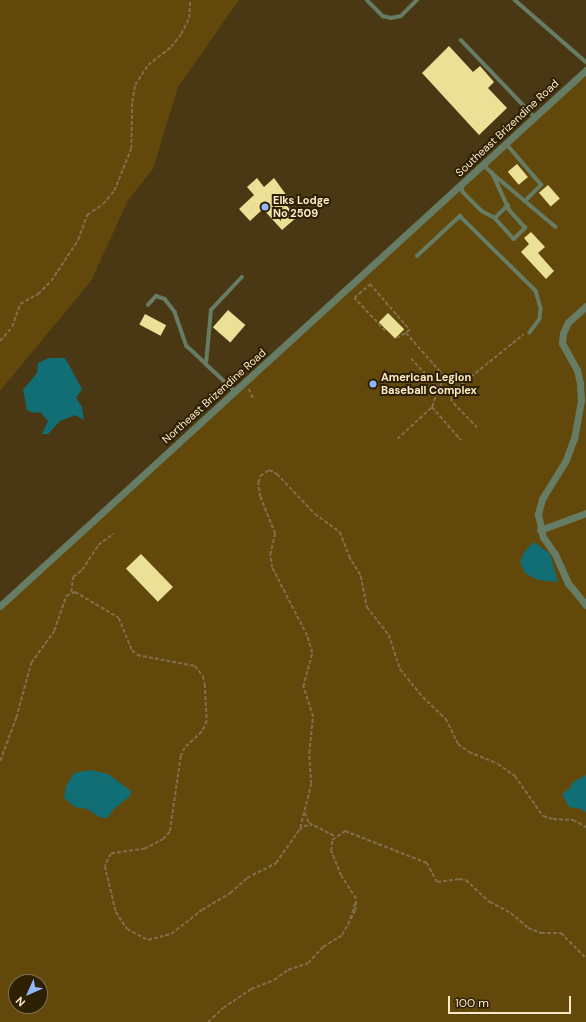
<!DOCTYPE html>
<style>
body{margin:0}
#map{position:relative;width:586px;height:1022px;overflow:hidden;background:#4a3814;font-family:"DM Sans",sans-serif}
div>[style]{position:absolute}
.green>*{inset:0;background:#63480c}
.water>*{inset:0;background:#106e74}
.building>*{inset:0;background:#eae196;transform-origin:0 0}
.path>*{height:1.5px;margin-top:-0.75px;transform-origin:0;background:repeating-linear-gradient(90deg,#816f4c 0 4px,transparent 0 6px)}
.lane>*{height:3.5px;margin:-1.75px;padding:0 1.75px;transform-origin:1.75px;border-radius:1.75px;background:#677c64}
.street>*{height:7px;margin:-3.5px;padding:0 3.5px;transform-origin:3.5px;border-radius:3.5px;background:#677c64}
.dots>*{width:11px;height:11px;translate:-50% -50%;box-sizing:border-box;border:2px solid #2e2003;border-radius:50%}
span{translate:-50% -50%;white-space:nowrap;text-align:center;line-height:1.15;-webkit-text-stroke:4px #2e2003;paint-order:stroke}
.street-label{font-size:11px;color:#fceac9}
.poi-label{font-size:11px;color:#fceac9;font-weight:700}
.left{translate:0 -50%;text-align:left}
.north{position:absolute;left:8px;top:974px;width:40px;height:40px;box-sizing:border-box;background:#2e2003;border:1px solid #807152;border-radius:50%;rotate:225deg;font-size:11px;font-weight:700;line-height:16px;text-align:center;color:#fceac9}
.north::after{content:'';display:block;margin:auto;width:14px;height:18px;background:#91b8fd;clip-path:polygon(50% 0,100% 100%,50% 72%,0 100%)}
.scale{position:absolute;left:448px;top:996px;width:123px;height:18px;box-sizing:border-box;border:2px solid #fceac9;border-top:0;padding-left:5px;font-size:12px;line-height:14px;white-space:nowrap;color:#fceac9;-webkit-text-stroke:3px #2e2003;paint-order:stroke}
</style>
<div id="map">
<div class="green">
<i style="clip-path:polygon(0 0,239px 0,178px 87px,153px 169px,128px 200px,91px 281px,0 391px)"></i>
<i style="clip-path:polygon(evenodd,586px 70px,586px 1022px,0 1022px,0 610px,586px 70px,16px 982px,40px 982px,40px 1006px,16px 1006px,16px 982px)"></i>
</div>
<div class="water">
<i style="clip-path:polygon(49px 358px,65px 358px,82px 389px,76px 398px,82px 407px,84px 420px,75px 415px,60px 421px,48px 434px,42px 434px,48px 421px,40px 412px,34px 413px,27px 410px,23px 390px,37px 373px,38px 363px)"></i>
<i style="clip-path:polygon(534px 542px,550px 554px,558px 582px,538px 580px,525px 573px,520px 562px,524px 552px)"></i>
<i style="clip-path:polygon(91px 770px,108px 774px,131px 791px,130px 796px,114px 809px,107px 818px,99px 817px,87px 809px,75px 807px,64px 798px,66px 786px,74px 773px)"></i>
<i style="clip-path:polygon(586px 775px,586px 812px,584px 812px,582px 809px,569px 807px,562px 794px,570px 788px,573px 782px)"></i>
</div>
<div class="building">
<i style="clip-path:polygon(449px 46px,473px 72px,480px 66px,494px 82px,488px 88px,507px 108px,479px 135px,422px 73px)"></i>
<i style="left:517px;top:164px;width:17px;height:12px;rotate:50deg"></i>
<i style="clip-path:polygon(257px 178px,264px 187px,274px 178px,290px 200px,285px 204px,297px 217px,282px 230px,263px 209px,250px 221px,239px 209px,254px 195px,247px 187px)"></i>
<i style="left:548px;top:185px;width:18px;height:12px;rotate:49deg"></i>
<i style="clip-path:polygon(531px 232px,545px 247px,538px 253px,554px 271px,546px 279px,521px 252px,529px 244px,524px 238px)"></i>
<i style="left:228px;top:310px;width:23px;height:23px;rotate:41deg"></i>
<i style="left:388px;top:313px;width:23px;height:13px;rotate:45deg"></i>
<i style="left:145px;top:314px;width:24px;height:12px;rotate:28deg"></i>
<i style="left:141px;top:554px;width:46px;height:21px;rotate:46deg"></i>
</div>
<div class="path">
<i style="left:385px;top:331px;width:45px;rotate:-133.2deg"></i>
<i style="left:354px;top:298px;width:21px;rotate:-41deg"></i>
<i style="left:370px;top:284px;width:61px;rotate:49deg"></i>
<i style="left:410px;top:330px;width:5px;rotate:143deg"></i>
<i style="left:406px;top:333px;width:59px;rotate:48.4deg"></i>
<i style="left:445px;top:377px;width:11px;rotate:117deg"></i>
<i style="left:440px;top:387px;width:2px;rotate:153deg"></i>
<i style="left:438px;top:388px;width:42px;rotate:-133.1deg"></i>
<i style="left:396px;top:338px;width:11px;rotate:-27deg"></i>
<i style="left:0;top:341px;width:18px;rotate:-49deg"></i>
<i style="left:12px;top:327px;width:24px;rotate:-71deg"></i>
<i style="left:20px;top:304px;width:21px;rotate:-29deg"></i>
<i style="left:38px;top:294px;width:18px;rotate:-45deg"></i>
<i style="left:51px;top:281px;width:49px;rotate:-56.6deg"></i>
<i style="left:78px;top:240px;width:27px;rotate:-70deg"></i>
<i style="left:87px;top:215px;width:19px;rotate:-35deg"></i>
<i style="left:103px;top:204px;width:17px;rotate:-50deg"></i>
<i style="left:114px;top:191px;width:45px;rotate:-68deg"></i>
<i style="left:131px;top:149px;width:47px;rotate:-88.8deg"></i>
<i style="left:132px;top:102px;width:17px;rotate:-80deg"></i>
<i style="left:135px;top:85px;width:24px;rotate:-57deg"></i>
<i style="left:148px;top:65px;width:29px;rotate:-38deg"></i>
<i style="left:171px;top:47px;width:16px;rotate:-52deg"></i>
<i style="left:181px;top:34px;width:18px;rotate:-63deg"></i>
<i style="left:189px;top:18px;width:18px;rotate:-87deg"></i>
<i style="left:445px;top:377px;width:9px;rotate:21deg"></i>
<i style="left:453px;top:380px;width:6px;rotate:-45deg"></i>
<i style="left:457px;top:376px;width:9px;rotate:49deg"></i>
<i style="left:249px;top:389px;width:10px;rotate:66deg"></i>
<i style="left:432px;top:407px;width:44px;rotate:48.7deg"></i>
<i style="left:477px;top:428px;width:37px;rotate:-134deg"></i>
<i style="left:451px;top:401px;width:9px;rotate:-84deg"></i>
<i style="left:452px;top:392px;width:92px;rotate:-38.9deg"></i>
<i style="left:397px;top:439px;width:47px;rotate:-42.4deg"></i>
<i style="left:432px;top:407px;width:20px;rotate:-72deg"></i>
<i style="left:71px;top:592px;width:15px;rotate:-82deg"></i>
<i style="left:73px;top:577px;width:11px;rotate:-38deg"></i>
<i style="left:82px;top:570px;width:30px;rotate:-57deg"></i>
<i style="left:98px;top:545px;width:19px;rotate:-36deg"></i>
<i style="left:0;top:761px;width:46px;rotate:-69.6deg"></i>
<i style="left:16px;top:718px;width:57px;rotate:-74.7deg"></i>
<i style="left:31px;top:663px;width:39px;rotate:-54deg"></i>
<i style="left:54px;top:631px;width:37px;rotate:-71deg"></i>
<i style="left:66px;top:596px;width:10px;rotate:-24deg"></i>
<i style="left:75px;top:592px;width:51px;rotate:30.6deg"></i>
<i style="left:119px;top:618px;width:35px;rotate:68deg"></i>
<i style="left:132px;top:650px;width:7px;rotate:45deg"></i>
<i style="left:137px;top:655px;width:59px;rotate:10.7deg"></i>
<i style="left:195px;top:666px;width:13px;rotate:51deg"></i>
<i style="left:203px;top:676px;width:8px;rotate:76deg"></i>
<i style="left:205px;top:684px;width:37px;rotate:87deg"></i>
<i style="left:207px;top:721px;width:12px;rotate:114deg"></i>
<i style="left:202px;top:732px;width:23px;rotate:137deg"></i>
<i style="left:185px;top:748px;width:9px;rotate:117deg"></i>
<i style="left:181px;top:756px;width:77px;rotate:98.2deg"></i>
<i style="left:170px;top:832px;width:9px;rotate:131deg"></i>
<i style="left:164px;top:839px;width:21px;rotate:152deg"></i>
<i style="left:145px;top:849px;width:34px;rotate:172deg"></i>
<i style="left:111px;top:854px;width:13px;rotate:117deg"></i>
<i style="left:105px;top:866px;width:47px;rotate:76.6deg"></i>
<i style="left:116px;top:912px;width:20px;rotate:57deg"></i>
<i style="left:127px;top:929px;width:24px;rotate:28deg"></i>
<i style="left:148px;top:940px;width:24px;rotate:-15deg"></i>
<i style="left:171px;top:934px;width:39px;rotate:-38deg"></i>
<i style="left:202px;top:910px;width:33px;rotate:-31deg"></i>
<i style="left:230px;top:893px;width:23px;rotate:-41deg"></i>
<i style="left:247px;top:878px;width:33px;rotate:-27deg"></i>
<i style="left:276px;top:863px;width:40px;rotate:-55.1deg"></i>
<i style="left:299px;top:830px;width:6px;rotate:-39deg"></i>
<i style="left:304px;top:826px;width:8px;rotate:-7deg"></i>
<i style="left:305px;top:813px;width:11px;rotate:68deg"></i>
<i style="left:309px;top:823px;width:29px;rotate:27deg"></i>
<i style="left:300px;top:828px;width:45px;rotate:-76deg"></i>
<i style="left:311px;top:784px;width:31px;rotate:-94deg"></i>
<i style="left:309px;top:753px;width:36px;rotate:-84deg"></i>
<i style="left:313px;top:717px;width:32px;rotate:-108deg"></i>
<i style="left:303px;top:687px;width:35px;rotate:-75deg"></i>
<i style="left:312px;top:653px;width:18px;rotate:-106deg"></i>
<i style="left:307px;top:636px;width:76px;rotate:-117.2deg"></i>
<i style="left:272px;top:568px;width:13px;rotate:-99deg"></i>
<i style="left:270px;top:555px;width:22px;rotate:-77deg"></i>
<i style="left:275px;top:534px;width:40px;rotate:-112deg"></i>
<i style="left:260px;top:497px;width:14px;rotate:-98deg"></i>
<i style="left:258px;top:483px;width:7px;rotate:-74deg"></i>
<i style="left:260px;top:476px;width:11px;rotate:-34deg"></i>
<i style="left:269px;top:470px;width:9px;rotate:27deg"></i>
<i style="left:277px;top:474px;width:55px;rotate:46.5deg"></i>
<i style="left:315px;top:514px;width:31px;rotate:36deg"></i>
<i style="left:340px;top:532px;width:26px;rotate:69deg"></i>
<i style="left:349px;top:556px;width:23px;rotate:59deg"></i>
<i style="left:361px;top:576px;width:32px;rotate:79deg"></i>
<i style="left:367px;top:607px;width:36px;rotate:52deg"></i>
<i style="left:389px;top:635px;width:36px;rotate:72deg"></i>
<i style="left:400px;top:669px;width:36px;rotate:51deg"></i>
<i style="left:423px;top:697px;width:32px;rotate:44deg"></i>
<i style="left:446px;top:719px;width:28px;rotate:64deg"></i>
<i style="left:458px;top:744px;width:14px;rotate:36deg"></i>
<i style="left:469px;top:752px;width:31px;rotate:22deg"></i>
<i style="left:498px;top:764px;width:21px;rotate:35deg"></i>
<i style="left:515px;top:776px;width:49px;rotate:55deg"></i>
<i style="left:543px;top:816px;width:10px;rotate:17deg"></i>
<i style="left:553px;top:819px;width:20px;rotate:3deg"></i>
<i style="left:573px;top:820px;width:15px;rotate:28deg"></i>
<i style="left:350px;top:919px;width:16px;rotate:-72deg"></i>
<i style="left:208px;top:1022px;width:21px;rotate:-43deg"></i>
<i style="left:223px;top:1008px;width:34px;rotate:-34deg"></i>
<i style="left:251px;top:989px;width:25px;rotate:-21deg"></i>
<i style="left:274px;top:980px;width:17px;rotate:-36deg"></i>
<i style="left:288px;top:970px;width:21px;rotate:-19deg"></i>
<i style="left:308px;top:963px;width:22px;rotate:-47deg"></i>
<i style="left:323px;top:947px;width:22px;rotate:-32deg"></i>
<i style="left:342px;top:935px;width:27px;rotate:-62deg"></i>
<i style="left:355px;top:911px;width:12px;rotate:-85deg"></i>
<i style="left:356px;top:899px;width:27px;rotate:-123deg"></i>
<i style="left:341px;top:876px;width:27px;rotate:-112deg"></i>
<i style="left:331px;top:851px;width:11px;rotate:-85deg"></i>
<i style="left:332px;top:840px;width:16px;rotate:-35deg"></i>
<i style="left:345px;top:831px;width:88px;rotate:21.3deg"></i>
<i style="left:427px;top:863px;width:21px;rotate:62deg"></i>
<i style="left:437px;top:882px;width:22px;rotate:-8deg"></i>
<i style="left:459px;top:879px;width:7px;rotate:8deg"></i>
<i style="left:466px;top:880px;width:33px;rotate:43deg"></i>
<i style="left:490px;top:902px;width:24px;rotate:28deg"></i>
<i style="left:511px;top:913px;width:23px;rotate:41deg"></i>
<i style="left:528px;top:928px;width:14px;rotate:21deg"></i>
<i style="left:541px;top:933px;width:20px"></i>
<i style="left:561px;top:933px;width:35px;rotate:45deg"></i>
</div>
<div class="lane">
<i style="left:367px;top:0;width:23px;rotate:45deg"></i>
<i style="left:383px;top:16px;width:8px;rotate:14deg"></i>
<i style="left:391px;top:18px;width:10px;rotate:-11deg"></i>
<i style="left:401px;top:16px;width:23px;rotate:-45deg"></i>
<i style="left:515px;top:0;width:94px;rotate:41.1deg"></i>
<i style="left:461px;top:40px;width:105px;rotate:46.2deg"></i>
<i style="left:484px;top:165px;width:11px;rotate:45deg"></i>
<i style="left:462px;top:185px;width:7px;rotate:82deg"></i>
<i style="left:463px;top:192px;width:27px;rotate:45deg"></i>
<i style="left:482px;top:211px;width:15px;rotate:28deg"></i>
<i style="left:495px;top:218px;width:28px;rotate:48deg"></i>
<i style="left:514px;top:239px;width:16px;rotate:-45deg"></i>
<i style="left:525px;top:228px;width:24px;rotate:-132deg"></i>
<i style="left:509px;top:210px;width:41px;rotate:-114.7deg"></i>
<i style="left:492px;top:173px;width:43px;rotate:40.3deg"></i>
<i style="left:525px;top:201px;width:23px;rotate:-45deg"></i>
<i style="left:541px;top:185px;width:54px;rotate:-130.5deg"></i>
<i style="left:525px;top:201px;width:40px;rotate:40deg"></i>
<i style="left:495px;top:218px;width:18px;rotate:-45deg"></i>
<i style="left:417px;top:256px;width:59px;rotate:-42.9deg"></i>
<i style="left:460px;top:216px;width:107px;rotate:44.6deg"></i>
<i style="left:536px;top:291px;width:19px;rotate:74deg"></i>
<i style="left:541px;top:309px;width:10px;rotate:96deg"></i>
<i style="left:540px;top:319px;width:17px;rotate:126deg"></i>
<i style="left:148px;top:305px;width:12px;rotate:-48deg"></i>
<i style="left:156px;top:296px;width:9px;rotate:18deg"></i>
<i style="left:165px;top:299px;width:16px;rotate:52deg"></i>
<i style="left:175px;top:312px;width:36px;rotate:71deg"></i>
<i style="left:187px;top:346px;width:26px;rotate:43deg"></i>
<i style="left:206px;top:364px;width:54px;rotate:-84.7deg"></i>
<i style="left:211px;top:310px;width:45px;rotate:-46.8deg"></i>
<i style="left:206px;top:364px;width:40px;rotate:43deg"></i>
</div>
<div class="street">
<i style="left:586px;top:306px;width:24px;rotate:138deg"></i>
<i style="left:568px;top:322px;width:12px;rotate:114deg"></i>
<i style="left:563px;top:333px;width:10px;rotate:96deg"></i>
<i style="left:562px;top:343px;width:31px;rotate:61deg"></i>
<i style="left:577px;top:370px;width:13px;rotate:77deg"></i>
<i style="left:580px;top:383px;width:17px;rotate:87deg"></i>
<i style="left:581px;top:400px;width:39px;rotate:100deg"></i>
<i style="left:574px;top:438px;width:23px;rotate:110deg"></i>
<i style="left:566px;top:460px;width:46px;rotate:121.6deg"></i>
<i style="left:542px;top:499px;width:16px;rotate:105deg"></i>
<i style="left:538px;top:514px;width:24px;rotate:78deg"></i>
<i style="left:543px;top:537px;width:21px;rotate:55deg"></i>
<i style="left:555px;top:554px;width:32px;rotate:66deg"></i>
<i style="left:568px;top:583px;width:28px;rotate:51deg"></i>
<i style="left:540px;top:530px;width:49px;rotate:-20.3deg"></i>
<i style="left:0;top:606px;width:794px;rotate:-42.45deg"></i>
</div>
<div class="dots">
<i style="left:265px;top:207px;background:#91b8fd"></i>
<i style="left:373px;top:384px;background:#91b8fd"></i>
</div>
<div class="street-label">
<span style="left:507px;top:128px;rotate:-43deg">Southeast Brizendine Road</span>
<span style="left:214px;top:396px;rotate:-42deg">Northeast Brizendine Road</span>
</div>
<div class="poi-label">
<span class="left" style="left:273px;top:207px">Elks Lodge<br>No 2509</span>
<span class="left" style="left:381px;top:384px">American Legion<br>Baseball Complex</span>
</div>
<div class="north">N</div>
<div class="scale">100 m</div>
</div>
